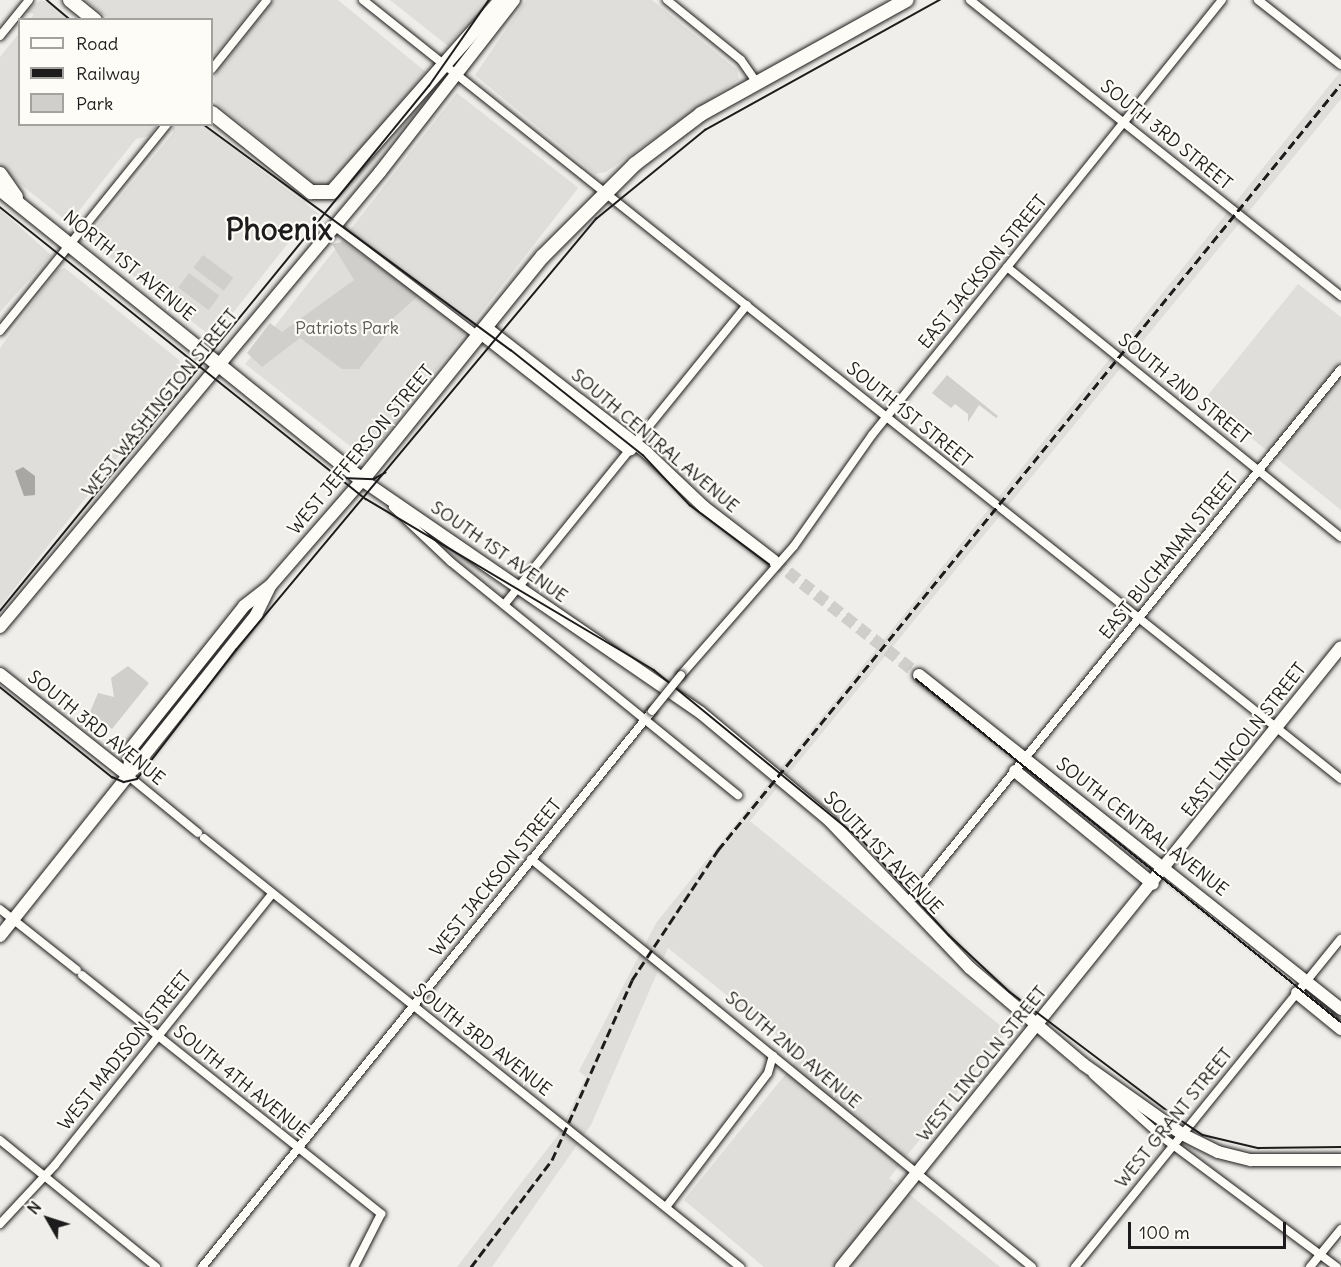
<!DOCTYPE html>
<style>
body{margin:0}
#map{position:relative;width:1341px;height:1267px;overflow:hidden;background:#f0eeea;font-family:Delius,sans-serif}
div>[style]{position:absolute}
.built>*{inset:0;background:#e0deda;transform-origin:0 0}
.green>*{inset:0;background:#d0cfcc;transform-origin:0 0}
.water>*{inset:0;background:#a8a7a3}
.secondary-tunnel>*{height:12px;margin-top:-6px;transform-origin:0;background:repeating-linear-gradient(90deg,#d0cecb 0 12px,transparent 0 18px)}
.roads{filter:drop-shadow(0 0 2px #1c1c1c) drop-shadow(0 0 2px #1c1c1c)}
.street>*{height:8px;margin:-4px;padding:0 4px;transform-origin:4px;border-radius:4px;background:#fdfcf7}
.secondary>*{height:12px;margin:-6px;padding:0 6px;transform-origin:6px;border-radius:6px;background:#fdfcf7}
.primary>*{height:14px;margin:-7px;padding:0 7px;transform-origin:7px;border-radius:7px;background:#fdfcf7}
.tram>*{height:1.5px;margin:-0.75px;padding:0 0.75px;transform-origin:0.75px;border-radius:0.75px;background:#1c1c1c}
.rail>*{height:3px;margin-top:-1.5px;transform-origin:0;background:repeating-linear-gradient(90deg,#1c1c1c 0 9px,transparent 0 13.5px)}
.bridges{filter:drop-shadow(0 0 2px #1c1c1c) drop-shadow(0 0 2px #1c1c1c)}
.street-bridge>*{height:8px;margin:-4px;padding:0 4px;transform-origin:4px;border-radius:4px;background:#fdfcf7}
span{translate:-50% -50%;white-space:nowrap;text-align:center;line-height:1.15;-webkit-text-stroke:4.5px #fdfcf7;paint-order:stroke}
.street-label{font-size:18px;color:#1c1c1c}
.park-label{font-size:18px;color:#5b5b5a}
.town-label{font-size:30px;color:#1c1c1c;font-weight:700}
.legend{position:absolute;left:18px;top:18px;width:195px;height:108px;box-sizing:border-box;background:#fdfcf7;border:2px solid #a3a29f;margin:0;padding:8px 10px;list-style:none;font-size:18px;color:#1c1c1c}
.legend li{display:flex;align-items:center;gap:12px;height:30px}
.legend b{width:30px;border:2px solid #a3a29f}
.north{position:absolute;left:18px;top:1189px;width:60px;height:60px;-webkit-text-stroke:4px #fdfcf7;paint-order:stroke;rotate:309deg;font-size:16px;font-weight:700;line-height:24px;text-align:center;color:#1c1c1c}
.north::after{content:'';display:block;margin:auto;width:21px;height:27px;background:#1c1c1c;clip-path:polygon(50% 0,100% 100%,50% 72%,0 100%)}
.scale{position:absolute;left:1128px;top:1222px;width:158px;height:27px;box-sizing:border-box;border:3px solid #1c1c1c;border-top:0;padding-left:8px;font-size:18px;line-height:21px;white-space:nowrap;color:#1c1c1c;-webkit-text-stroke:4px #fdfcf7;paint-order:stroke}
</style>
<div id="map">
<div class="built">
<i style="clip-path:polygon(41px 0,47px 2px,69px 19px,30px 19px,34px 14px,25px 12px)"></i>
<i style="clip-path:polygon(85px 0,259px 0,212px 58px,212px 20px,109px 19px)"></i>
<i style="clip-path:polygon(274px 0,338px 0,426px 72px,329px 187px,315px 186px,212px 99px,212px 79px)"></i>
<i style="clip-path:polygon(390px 0,485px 0,448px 46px)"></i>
<i style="clip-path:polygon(526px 0,652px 0,737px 70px,739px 79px,606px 172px,595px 174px,475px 75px)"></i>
<i style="clip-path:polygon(19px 33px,20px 124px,158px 125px,149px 136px,136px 139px,74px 217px,82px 219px,74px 227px,0 168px,0 57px)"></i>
<i style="clip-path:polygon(1341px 71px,1341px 99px,750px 821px,1007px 1031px,889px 1178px,1000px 1267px,764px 1267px,684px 1200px,801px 1055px,668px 948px,591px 1125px,492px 1267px,457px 1267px,558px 1135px,586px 1077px,579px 1071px,656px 923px)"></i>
<i style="left:457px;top:93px;width:154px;height:344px;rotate:38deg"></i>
<i style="clip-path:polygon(172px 125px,203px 125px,319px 214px,289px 242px,213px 338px,86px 239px,173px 133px)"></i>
<i style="clip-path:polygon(0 209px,51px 255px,0 312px)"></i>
<i style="clip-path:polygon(65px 268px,179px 360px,183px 374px,0 607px,0 348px,57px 270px)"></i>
<i style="clip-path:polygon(1298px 284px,1341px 317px,1341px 510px,1204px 400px)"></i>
</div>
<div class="green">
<i style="clip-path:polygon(343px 242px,419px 295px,388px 323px,392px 327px,359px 369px,342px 369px,300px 338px,262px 367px,247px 353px,270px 323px,282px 332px,354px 280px,332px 244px)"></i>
<i style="left:203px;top:255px;width:38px;height:16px;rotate:37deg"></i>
<i style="left:189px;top:273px;width:38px;height:18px;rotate:37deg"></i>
<i style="clip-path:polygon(947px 375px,998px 416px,996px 418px,979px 405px,968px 422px,968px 414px,955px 404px,951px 408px,932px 393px)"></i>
<i style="clip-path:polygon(128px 666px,149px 683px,112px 729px,90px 712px,98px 693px,114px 697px,111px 678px)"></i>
</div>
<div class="water">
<i style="clip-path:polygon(23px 467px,35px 476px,35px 495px,24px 496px,15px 471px)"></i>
</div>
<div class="secondary-tunnel">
<i style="left:774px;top:561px;width:184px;rotate:38.2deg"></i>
</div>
<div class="roads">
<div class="street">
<i style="left:363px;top:0;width:1250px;rotate:38.54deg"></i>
<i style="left:667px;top:0;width:95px;rotate:39deg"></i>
<i style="left:741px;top:60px;width:28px;rotate:55deg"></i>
<i style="left:970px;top:0;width:475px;rotate:38.6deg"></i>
<i style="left:1258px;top:0;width:105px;rotate:38.1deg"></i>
<i style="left:0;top:36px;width:46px;rotate:-51.1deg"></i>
<i style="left:212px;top:69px;width:88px;rotate:-51.4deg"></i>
<i style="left:333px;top:225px;width:183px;rotate:37.4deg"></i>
<i style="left:1007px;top:267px;width:429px;rotate:39deg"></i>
<i style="left:0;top:331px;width:266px;rotate:-51.1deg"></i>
<i style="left:393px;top:507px;width:80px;rotate:43.5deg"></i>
<i style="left:451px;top:562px;width:370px;rotate:39.1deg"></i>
<i style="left:504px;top:605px;width:386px;rotate:-51deg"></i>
<i style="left:681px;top:675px;width:171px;rotate:-48.8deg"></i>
<i style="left:794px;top:546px;width:136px;rotate:-54.9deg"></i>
<i style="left:872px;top:435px;width:558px;rotate:-51.18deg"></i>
<i style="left:126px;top:774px;width:93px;rotate:39.3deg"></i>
<i style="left:204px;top:838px;width:687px;rotate:38.67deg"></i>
<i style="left:531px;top:859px;width:646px;rotate:39.16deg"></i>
<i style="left:909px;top:901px;width:685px;rotate:-50.92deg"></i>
<i style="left:0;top:909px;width:98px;rotate:38.4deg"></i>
<i style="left:82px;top:975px;width:383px;rotate:38.6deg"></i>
<i style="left:381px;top:1214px;width:59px;rotate:117deg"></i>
<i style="left:1093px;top:1075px;width:91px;rotate:41.9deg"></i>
<i style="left:1161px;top:1136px;width:219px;rotate:36.7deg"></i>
<i style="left:0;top:1140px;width:201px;rotate:39.1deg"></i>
<i style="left:666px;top:1207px;width:168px;rotate:-52.7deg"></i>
<i style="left:768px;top:1073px;width:18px;rotate:-74deg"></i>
<i style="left:0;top:1224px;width:81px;rotate:-47deg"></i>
<i style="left:55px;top:1165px;width:347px;rotate:-51.3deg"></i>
<i style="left:202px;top:1267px;width:715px;rotate:-51.01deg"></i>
<i style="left:1075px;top:1267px;width:422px;rotate:-51deg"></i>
<i style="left:1310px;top:1267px;width:49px;rotate:-50.8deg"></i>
</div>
<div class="secondary">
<i style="left:485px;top:327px;width:204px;rotate:37.8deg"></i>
<i style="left:646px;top:452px;width:80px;rotate:43.5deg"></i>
<i style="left:704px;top:507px;width:88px;rotate:37.6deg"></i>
<i style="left:0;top:627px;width:593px;rotate:-50.13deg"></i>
<i style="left:380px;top:172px;width:218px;rotate:-52.1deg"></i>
<i style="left:0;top:674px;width:161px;rotate:38.4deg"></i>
<i style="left:919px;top:675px;width:538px;rotate:38.36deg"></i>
<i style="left:129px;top:768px;width:21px;rotate:-82deg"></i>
<i style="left:132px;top:747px;width:180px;rotate:-51.5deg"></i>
<i style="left:244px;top:606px;width:33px;rotate:-38deg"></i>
<i style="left:270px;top:586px;width:140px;rotate:-49deg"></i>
<i style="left:362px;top:480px;width:411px;rotate:34.5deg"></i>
<i style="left:701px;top:713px;width:167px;rotate:39.9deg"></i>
<i style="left:829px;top:820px;width:204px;rotate:46.4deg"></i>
<i style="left:970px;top:968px;width:148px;rotate:40.3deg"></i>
<i style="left:1083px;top:1064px;width:121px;rotate:35.3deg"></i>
<i style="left:1182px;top:1134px;width:40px;rotate:26.6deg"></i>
<i style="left:1218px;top:1152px;width:34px;rotate:14deg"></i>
<i style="left:1251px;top:1160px;width:90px"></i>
<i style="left:1015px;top:771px;width:178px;rotate:39.3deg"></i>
<i style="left:0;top:936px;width:411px;rotate:-51.4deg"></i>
<i style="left:256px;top:615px;width:32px;rotate:-64deg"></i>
<i style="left:1297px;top:993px;width:57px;rotate:39.3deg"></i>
<i style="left:841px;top:1267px;width:796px;rotate:-51.12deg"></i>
</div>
<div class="primary">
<i style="left:70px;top:0;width:32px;rotate:39deg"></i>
<i style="left:212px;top:113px;width:127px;rotate:38.6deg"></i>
<i style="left:311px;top:192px;width:21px"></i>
<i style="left:332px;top:192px;width:256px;rotate:-48.6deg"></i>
<i style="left:0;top:174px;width:28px;rotate:55deg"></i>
<i style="left:0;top:189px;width:464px;rotate:38.8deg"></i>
<i style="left:362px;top:480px;width:288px;rotate:-51.1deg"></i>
<i style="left:543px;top:256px;width:130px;rotate:-45deg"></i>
<i style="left:635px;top:164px;width:83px;rotate:-37.1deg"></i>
<i style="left:701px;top:114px;width:235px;rotate:-29deg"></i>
<i style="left:481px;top:332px;width:189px;rotate:38.1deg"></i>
</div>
</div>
<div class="tram">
<i style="left:47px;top:0;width:31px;rotate:40deg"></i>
<i style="left:203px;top:124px;width:382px;rotate:36.3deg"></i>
<i style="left:511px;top:350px;width:169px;rotate:38.5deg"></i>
<i style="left:643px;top:455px;width:69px;rotate:46.8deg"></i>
<i style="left:690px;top:505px;width:99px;rotate:36.8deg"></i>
<i style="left:0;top:207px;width:468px;rotate:38.6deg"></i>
<i style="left:366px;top:499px;width:335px;rotate:30.7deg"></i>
<i style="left:654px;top:670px;width:271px;rotate:39.3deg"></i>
<i style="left:864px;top:842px;width:126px;rotate:47.6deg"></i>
<i style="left:949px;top:935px;width:83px;rotate:43.1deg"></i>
<i style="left:1010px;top:992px;width:208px;rotate:37deg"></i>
<i style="left:1176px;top:1117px;width:32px;rotate:34deg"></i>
<i style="left:1203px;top:1135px;width:57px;rotate:13.3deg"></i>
<i style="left:1258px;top:1148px;width:83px;rotate:-0.7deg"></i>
<i style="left:342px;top:478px;width:32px;rotate:2deg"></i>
<i style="left:374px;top:479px;width:13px;rotate:-29deg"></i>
<i style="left:0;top:611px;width:678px;rotate:-50.75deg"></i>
<i style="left:429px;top:86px;width:105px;rotate:-55.1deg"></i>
<i style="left:916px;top:679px;width:546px;rotate:38.91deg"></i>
<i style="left:0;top:687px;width:144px;rotate:38.8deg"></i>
<i style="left:112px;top:777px;width:13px;rotate:23deg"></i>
<i style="left:124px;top:782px;width:13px;rotate:-13deg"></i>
<i style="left:137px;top:779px;width:163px;rotate:-52.5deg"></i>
<i style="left:236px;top:650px;width:562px;rotate:-50.13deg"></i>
<i style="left:596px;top:219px;width:141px;rotate:-39.2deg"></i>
<i style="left:705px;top:130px;width:269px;rotate:-29deg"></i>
</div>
<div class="rail">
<i style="left:471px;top:1267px;width:134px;rotate:-52.9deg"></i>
<i style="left:552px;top:1160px;width:197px;rotate:-66deg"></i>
<i style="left:632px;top:980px;width:156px;rotate:-56.5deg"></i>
<i style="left:718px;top:850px;width:987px;rotate:-50.88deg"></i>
</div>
<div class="bridges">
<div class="street-bridge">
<i style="left:652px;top:711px;width:46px;rotate:-51.1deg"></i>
</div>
</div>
<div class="street-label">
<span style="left:1166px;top:135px;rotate:39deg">SOUTH 3RD STREET</span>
<span style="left:129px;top:266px;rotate:39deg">NORTH 1ST AVENUE</span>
<span style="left:983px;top:272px;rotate:-51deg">EAST JACKSON STREET</span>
<span style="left:1184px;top:389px;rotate:39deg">SOUTH 2ND STREET</span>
<span style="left:160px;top:403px;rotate:-51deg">WEST WASHINGTON STREET</span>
<span style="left:909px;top:415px;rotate:39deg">SOUTH 1ST STREET</span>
<span style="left:655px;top:441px;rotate:40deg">SOUTH CENTRAL AVENUE</span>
<span style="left:361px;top:450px;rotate:-50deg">WEST JEFFERSON STREET</span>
<span style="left:499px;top:552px;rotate:35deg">SOUTH 1ST AVENUE</span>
<span style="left:1169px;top:556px;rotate:-51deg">EAST BUCHANAN STREET</span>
<span style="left:96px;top:728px;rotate:39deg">SOUTH 3RD AVENUE</span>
<span style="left:1244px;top:740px;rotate:-52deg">EAST LINCOLN STREET</span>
<span style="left:1142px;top:827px;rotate:38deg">SOUTH CENTRAL AVENUE</span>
<span style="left:883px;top:853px;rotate:46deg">SOUTH 1ST AVENUE</span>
<span style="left:496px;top:878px;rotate:-51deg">WEST JACKSON STREET</span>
<span style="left:482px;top:1040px;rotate:38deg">SOUTH 3RD AVENUE</span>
<span style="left:793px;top:1050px;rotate:40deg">SOUTH 2ND AVENUE</span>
<span style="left:125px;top:1051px;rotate:-51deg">WEST MADISON STREET</span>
<span style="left:982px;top:1064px;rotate:-51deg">WEST LINCOLN STREET</span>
<span style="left:241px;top:1082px;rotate:39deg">SOUTH 4TH AVENUE</span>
<span style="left:1174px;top:1118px;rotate:-51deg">WEST GRANT STREET</span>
</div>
<div class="park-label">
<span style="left:347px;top:328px">Patriots Park</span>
</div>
<div class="town-label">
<span style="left:279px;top:229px">Phoenix</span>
</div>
<ul class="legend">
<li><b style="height:8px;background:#fdfcf7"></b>Road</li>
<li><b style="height:8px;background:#1c1c1c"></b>Railway</li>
<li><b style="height:16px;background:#d0cfcc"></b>Park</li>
</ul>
<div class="north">N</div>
<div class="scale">100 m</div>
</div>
